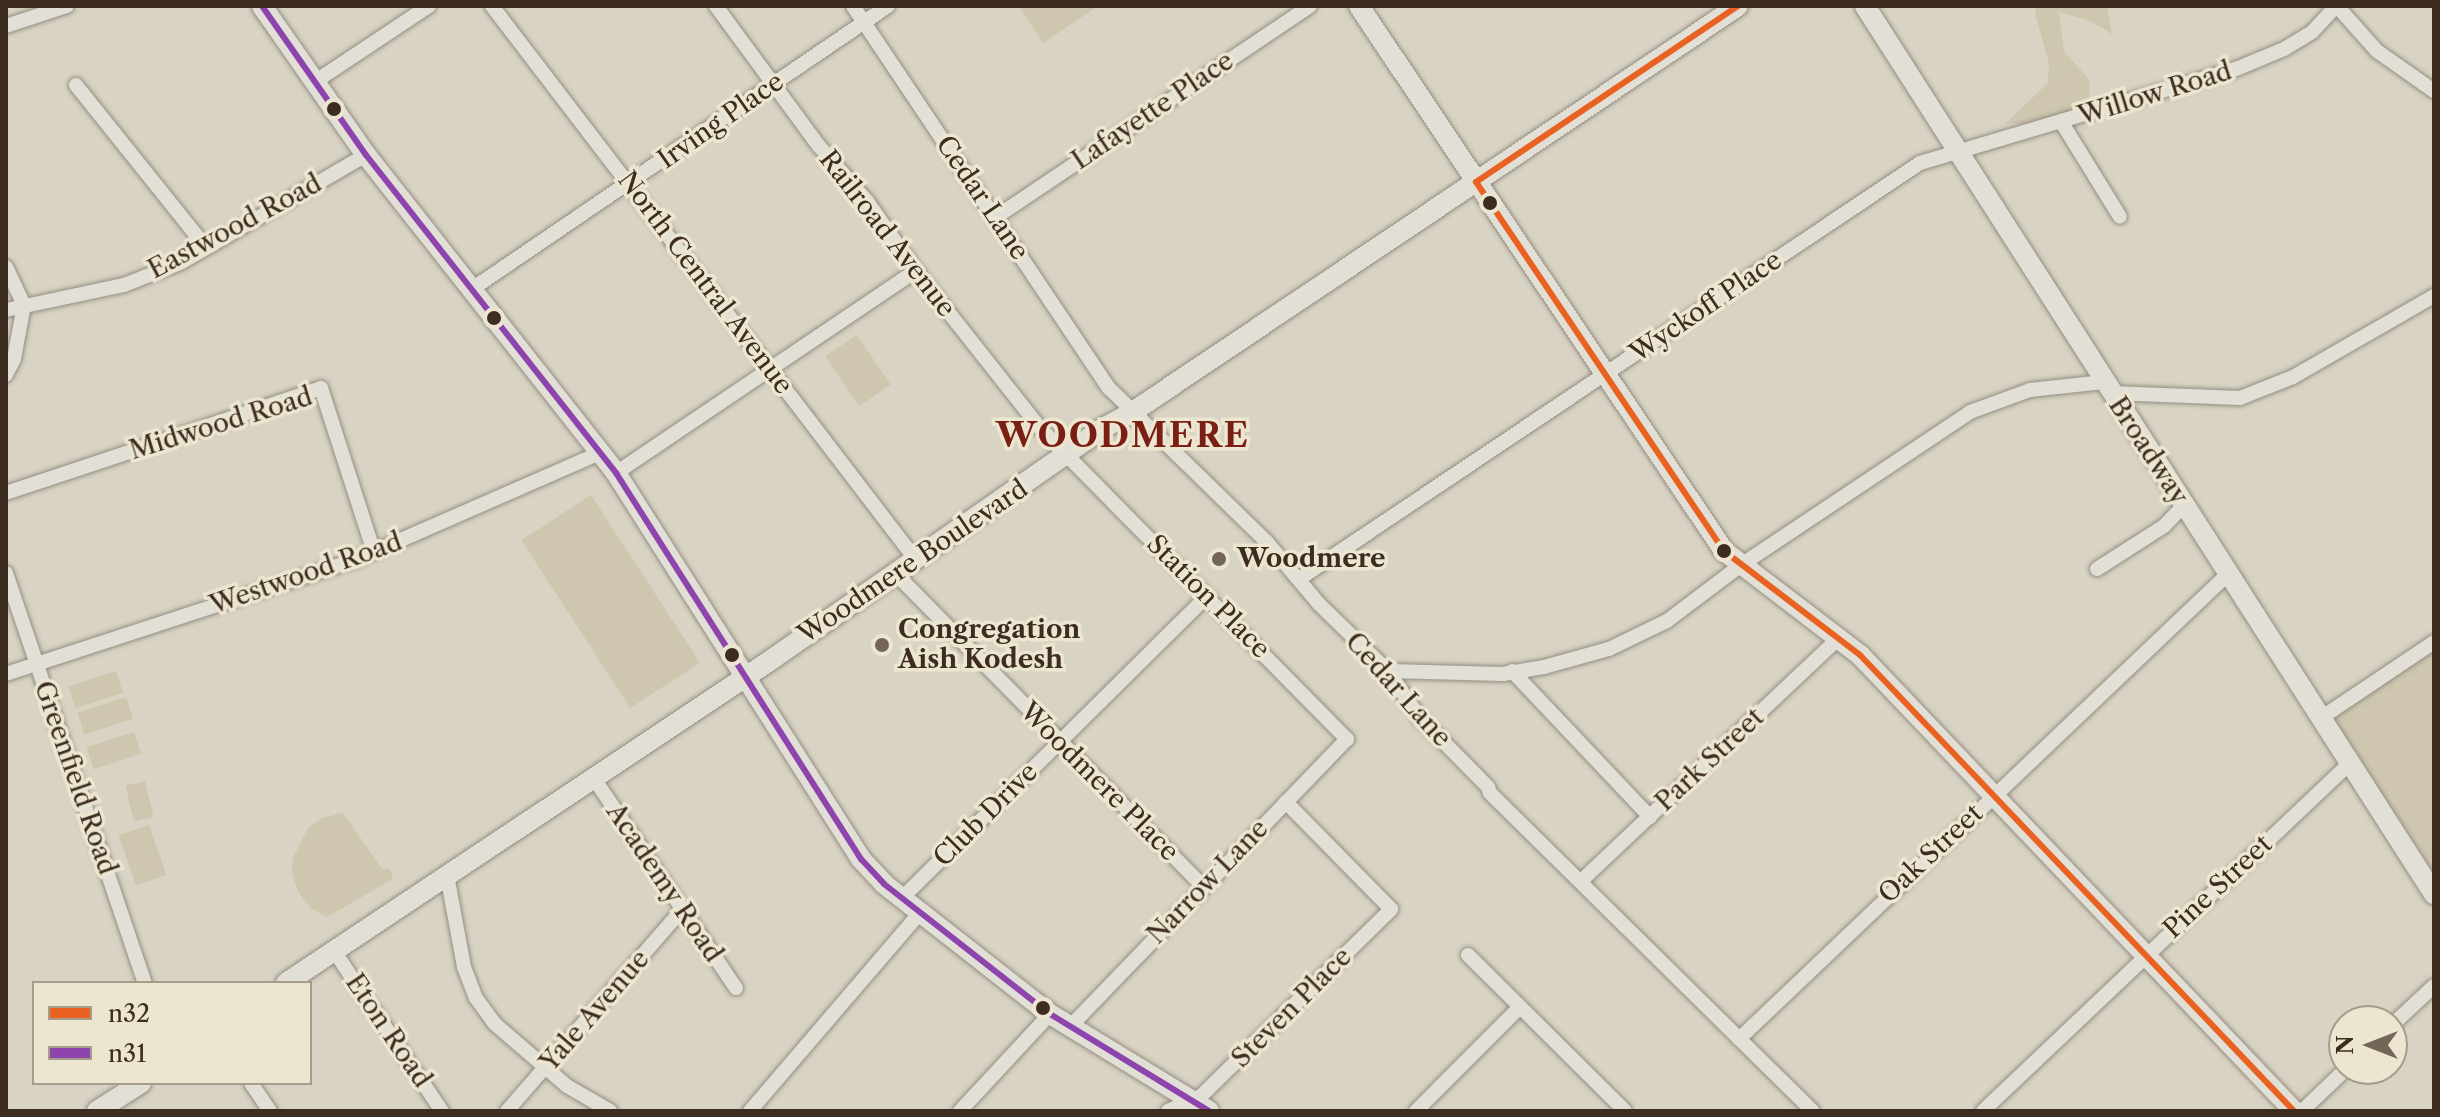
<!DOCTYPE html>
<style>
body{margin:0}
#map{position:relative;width:2440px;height:1117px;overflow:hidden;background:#d8d3c2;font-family:"Libre Caslon Text",serif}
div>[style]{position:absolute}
.green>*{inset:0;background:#cec6ae;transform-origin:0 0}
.roads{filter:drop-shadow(0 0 2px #948e83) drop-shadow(0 0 2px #948e83)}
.street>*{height:14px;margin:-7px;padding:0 7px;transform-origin:7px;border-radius:7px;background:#e1dfd6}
.secondary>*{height:20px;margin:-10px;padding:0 10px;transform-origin:10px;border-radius:10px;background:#e1dfd6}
.bus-1>*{height:6px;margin:-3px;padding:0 3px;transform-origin:3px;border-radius:3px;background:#e96222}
.bus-2>*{height:6px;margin:-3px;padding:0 3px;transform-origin:3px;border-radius:3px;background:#8e44ad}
.dots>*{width:22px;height:22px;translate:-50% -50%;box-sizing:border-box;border:4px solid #ece6d1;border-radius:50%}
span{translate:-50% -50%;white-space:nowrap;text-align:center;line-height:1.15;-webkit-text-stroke:7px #ece6d1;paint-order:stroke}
.street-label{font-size:26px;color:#3d2c20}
.poi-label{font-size:26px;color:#3d2c20;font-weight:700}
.left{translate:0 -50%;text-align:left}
.district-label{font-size:34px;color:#7a1f14;font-weight:700;letter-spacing:2px}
.frame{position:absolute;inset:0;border:8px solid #3d2c20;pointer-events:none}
.legend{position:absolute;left:32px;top:981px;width:280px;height:104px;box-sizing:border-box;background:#ece6d1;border:2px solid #a69c8a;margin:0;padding:10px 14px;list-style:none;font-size:24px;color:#3d2c20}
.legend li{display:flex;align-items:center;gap:16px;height:40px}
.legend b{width:40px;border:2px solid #a69c8a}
.north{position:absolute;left:2328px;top:1005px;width:80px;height:80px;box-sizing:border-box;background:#ece6d1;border:2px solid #a69c8a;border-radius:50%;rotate:270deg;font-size:22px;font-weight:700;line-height:32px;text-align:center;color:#3d2c20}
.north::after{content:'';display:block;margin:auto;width:28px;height:36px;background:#736659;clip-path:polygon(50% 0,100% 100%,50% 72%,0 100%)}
</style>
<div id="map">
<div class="green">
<i style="clip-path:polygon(1019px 6px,1098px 6px,1043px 43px)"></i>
<i style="clip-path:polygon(2036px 6px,2107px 6px,2112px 34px,2090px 21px,2059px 12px,2064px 52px,2089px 79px,2090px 101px,2077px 110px,2031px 123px,2005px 124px,2048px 83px,2049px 63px,2035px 14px)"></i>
<i style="left:857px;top:335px;width:60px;height:38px;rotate:56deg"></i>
<i style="left:591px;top:495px;width:200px;height:83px;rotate:57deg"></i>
<i style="clip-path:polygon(2434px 648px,2434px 873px,2333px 718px)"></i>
<i style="left:116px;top:671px;width:23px;height:50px;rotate:72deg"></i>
<i style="left:126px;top:697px;width:23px;height:51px;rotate:72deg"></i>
<i style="left:134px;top:732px;width:23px;height:50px;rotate:72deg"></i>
<i style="left:145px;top:781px;width:37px;height:20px;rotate:77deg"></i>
<i style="clip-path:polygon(343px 813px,382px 869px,390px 869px,393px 879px,327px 917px,311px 908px,298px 892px,292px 872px,293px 858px,308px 828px,322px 818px)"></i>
<i style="left:149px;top:825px;width:53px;height:32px;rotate:71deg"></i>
</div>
<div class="roads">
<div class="street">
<i style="left:492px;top:6px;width:698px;rotate:52.57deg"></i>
<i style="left:716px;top:6px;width:174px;rotate:53.7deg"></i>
<i style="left:819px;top:146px;width:73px;rotate:48.9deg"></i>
<i style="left:867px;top:201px;width:85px;rotate:55deg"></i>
<i style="left:916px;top:271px;width:201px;rotate:51.7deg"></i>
<i style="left:1041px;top:429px;width:436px;rotate:45.4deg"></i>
<i style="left:1347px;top:739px;width:400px;rotate:133.9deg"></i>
<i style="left:853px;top:6px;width:460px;rotate:56.2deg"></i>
<i style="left:1109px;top:388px;width:219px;rotate:44.3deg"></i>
<i style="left:1266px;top:541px;width:82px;rotate:49.9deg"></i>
<i style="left:1319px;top:604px;width:96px;rotate:44.2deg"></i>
<i style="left:1388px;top:671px;width:57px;rotate:55.8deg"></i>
<i style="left:1420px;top:718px;width:97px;rotate:45.4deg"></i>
<i style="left:1488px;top:787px;width:6px;rotate:72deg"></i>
<i style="left:1490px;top:793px;width:453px;rotate:44.6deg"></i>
<i style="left:2337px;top:6px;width:60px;rotate:48.4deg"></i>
<i style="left:2377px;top:51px;width:70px;rotate:35.1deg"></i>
<i style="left:6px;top:26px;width:64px;rotate:-18.2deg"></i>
<i style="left:313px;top:83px;width:139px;rotate:-33.6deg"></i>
<i style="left:76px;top:85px;width:208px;rotate:51.3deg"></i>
<i style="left:2062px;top:123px;width:110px;rotate:58.3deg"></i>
<i style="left:996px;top:217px;width:378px;rotate:-33.9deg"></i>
<i style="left:6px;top:267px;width:42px;rotate:64.7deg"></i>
<i style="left:24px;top:305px;width:55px;rotate:100.5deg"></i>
<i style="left:14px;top:359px;width:18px;rotate:117deg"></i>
<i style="left:472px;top:289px;width:503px;rotate:-34.23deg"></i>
<i style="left:6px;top:310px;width:121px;rotate:-12deg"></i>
<i style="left:124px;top:285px;width:62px;rotate:-21.6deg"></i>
<i style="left:182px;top:262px;width:213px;rotate:-30.2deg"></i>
<i style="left:2111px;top:393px;width:129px;rotate:2.2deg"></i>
<i style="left:2240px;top:398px;width:57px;rotate:-21.6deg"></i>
<i style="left:2293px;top:377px;width:163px;rotate:-29.9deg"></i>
<i style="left:616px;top:473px;width:362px;rotate:-34deg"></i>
<i style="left:6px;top:493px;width:332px;rotate:-18.4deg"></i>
<i style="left:321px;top:388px;width:172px;rotate:72.1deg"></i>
<i style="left:2097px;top:569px;width:80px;rotate:-32.7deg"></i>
<i style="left:2164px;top:526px;width:28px;rotate:-46deg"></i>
<i style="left:6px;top:573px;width:433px;rotate:71.3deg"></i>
<i style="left:896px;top:574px;width:438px;rotate:45.5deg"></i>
<i style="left:1299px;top:579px;width:747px;rotate:-33.82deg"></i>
<i style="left:1920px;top:163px;width:330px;rotate:-16.6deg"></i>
<i style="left:2236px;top:69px;width:52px;rotate:-22.6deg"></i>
<i style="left:2284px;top:49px;width:33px;rotate:-31deg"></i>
<i style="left:2312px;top:32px;width:35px;rotate:-47deg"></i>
<i style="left:1388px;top:671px;width:115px;rotate:1.5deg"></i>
<i style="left:1503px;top:674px;width:42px;rotate:-9.7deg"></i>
<i style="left:1544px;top:667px;width:67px;rotate:-15.5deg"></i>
<i style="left:1609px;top:649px;width:64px;rotate:-25.8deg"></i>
<i style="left:1667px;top:621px;width:93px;rotate:-37.1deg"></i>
<i style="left:1741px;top:565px;width:275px;rotate:-33.7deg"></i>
<i style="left:1970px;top:412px;width:64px;rotate:-20.1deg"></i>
<i style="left:2030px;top:390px;width:74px;rotate:-6.2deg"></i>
<i style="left:1512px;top:671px;width:201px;rotate:46.6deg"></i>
<i style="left:6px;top:674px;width:367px;rotate:-18.1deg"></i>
<i style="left:355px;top:560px;width:265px;rotate:-23.6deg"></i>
<i style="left:2321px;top:718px;width:136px;rotate:-33.9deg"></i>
<i style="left:593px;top:777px;width:255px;rotate:55.9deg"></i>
<i style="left:447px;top:875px;width:94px;rotate:79.5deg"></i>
<i style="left:464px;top:967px;width:33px;rotate:69deg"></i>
<i style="left:476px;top:998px;width:32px;rotate:54deg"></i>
<i style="left:495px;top:1024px;width:95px;rotate:40.7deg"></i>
<i style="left:567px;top:1086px;width:50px;rotate:30.2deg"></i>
<i style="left:1581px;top:881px;width:353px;rotate:-43.3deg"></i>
<i style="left:902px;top:898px;width:429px;rotate:-44.7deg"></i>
<i style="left:334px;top:951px;width:193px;rotate:56deg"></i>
<i style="left:1468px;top:955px;width:221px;rotate:44.8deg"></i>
<i style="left:2392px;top:1025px;width:57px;rotate:-42.9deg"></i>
<i style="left:1739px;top:1039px;width:676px;rotate:-43.56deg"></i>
<i style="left:251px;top:1083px;width:34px;rotate:56deg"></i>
<i style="left:507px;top:1111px;width:267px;rotate:-49deg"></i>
<i style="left:750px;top:1111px;width:261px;rotate:-49.4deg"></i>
<i style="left:960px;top:1111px;width:132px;rotate:-47.1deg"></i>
<i style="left:1168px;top:1111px;width:35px;rotate:-24deg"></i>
<i style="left:1200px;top:1097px;width:268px;rotate:-44.5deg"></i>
<i style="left:1391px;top:909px;width:150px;rotate:-134.5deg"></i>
<i style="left:1416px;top:1111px;width:147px;rotate:-45deg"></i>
<i style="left:1983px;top:1111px;width:506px;rotate:-43.48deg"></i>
<i style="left:2302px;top:1111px;width:61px;rotate:-43.7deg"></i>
</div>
<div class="secondary">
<i style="left:262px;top:6px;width:182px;rotate:55.1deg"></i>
<i style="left:366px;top:155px;width:405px;rotate:51.8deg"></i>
<i style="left:616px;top:473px;width:457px;rotate:57.6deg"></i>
<i style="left:861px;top:859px;width:34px;rotate:47deg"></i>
<i style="left:884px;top:884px;width:211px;rotate:38.1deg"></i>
<i style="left:1050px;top:1014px;width:186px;rotate:31.4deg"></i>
<i style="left:1359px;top:6px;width:656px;rotate:56.19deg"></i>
<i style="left:1724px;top:551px;width:171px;rotate:37.4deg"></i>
<i style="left:1860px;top:655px;width:630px;rotate:46.42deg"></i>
<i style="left:1865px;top:6px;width:1055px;rotate:57.35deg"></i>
<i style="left:286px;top:983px;width:579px;rotate:-33.66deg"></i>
<i style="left:768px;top:662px;width:405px;rotate:-34.9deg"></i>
<i style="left:1100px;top:430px;width:39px;rotate:-29deg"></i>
<i style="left:1134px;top:411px;width:727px;rotate:-33.84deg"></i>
<i style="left:97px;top:1111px;width:52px;rotate:-32.5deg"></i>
</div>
</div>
<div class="bus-1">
<i style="left:1476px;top:182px;width:445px;rotate:56.1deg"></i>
<i style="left:1724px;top:551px;width:171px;rotate:37.4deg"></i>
<i style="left:1860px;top:655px;width:630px;rotate:46.42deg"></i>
<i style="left:1476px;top:182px;width:316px;rotate:-33.9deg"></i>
</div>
<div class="bus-2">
<i style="left:262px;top:6px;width:182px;rotate:55.1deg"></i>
<i style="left:366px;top:155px;width:405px;rotate:51.8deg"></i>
<i style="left:616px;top:473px;width:457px;rotate:57.6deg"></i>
<i style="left:861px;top:859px;width:34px;rotate:47deg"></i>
<i style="left:884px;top:884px;width:211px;rotate:38.1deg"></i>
<i style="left:1050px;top:1014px;width:186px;rotate:31.4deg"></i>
</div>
<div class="dots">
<i style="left:334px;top:109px;background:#3d2c20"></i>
<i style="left:1490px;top:203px;background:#3d2c20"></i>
<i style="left:494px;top:318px;background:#3d2c20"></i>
<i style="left:1724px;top:551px;background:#3d2c20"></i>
<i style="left:1219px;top:559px;background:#736659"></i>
<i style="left:882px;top:645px;background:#736659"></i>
<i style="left:732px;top:655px;background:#3d2c20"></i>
<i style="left:1043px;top:1008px;background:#3d2c20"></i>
</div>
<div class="street-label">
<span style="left:2155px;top:94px;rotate:-17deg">Willow Road</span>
<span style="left:1153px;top:111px;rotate:-34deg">Lafayette Place</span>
<span style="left:721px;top:121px;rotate:-35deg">Irving Place</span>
<span style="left:982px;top:198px;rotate:56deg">Cedar Lane</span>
<span style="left:235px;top:227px;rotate:-28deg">Eastwood Road</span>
<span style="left:887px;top:234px;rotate:52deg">Railroad Avenue</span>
<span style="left:705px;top:283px;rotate:53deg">North Central Avenue</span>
<span style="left:1706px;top:307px;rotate:-34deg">Wyckoff Place</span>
<span style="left:221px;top:424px;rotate:-17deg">Midwood Road</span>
<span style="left:2148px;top:451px;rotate:57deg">Broadway</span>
<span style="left:913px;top:562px;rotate:-34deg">Woodmere Boulevard</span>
<span style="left:306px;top:574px;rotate:-19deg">Westwood Road</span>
<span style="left:1208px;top:597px;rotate:45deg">Station Place</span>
<span style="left:1398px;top:690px;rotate:48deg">Cedar Lane</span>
<span style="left:1710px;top:760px;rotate:-43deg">Park Street</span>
<span style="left:75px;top:778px;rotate:71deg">Greenfield Road</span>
<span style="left:1099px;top:782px;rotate:45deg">Woodmere Place</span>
<span style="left:986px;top:815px;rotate:-45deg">Club Drive</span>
<span style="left:1931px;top:854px;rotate:-43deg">Oak Street</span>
<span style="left:1208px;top:882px;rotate:-46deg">Narrow Lane</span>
<span style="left:664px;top:883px;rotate:56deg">Academy Road</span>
<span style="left:2218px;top:887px;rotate:-43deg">Pine Street</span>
<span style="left:1292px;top:1008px;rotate:-45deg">Steven Place</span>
<span style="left:595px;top:1011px;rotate:-49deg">Yale Avenue</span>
<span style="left:388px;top:1031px;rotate:56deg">Eton Road</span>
</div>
<div class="poi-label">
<span class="left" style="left:1237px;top:559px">Woodmere</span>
<span class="left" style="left:898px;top:645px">Congregation<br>Aish Kodesh</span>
</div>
<div class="district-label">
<span style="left:1123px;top:436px">WOODMERE</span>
</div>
<div class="frame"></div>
<ul class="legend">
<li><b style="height:10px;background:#e96222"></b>n32</li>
<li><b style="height:10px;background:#8e44ad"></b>n31</li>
</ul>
<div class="north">N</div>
</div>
